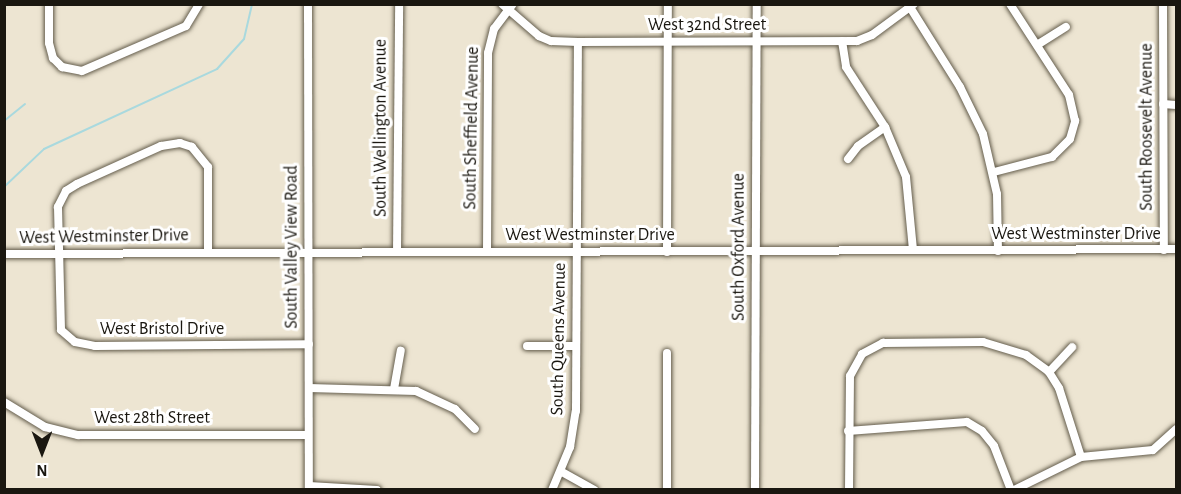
<!DOCTYPE html>
<style>
body{margin:0}
#map{position:relative;width:1181px;height:494px;overflow:hidden;background:#ede5d2;font-family:"Alegreya Sans",sans-serif}
div>[style]{position:absolute}
.stream>*{height:2px;margin:-1px;padding:0 1px;transform-origin:1px;border-radius:1px;background:#a9d9de}
.roads{filter:drop-shadow(0 0 2px #645d4c) drop-shadow(0 0 2px #645d4c)}
.minor>*{height:8px;margin:-4px;padding:0 4px;transform-origin:4px;border-radius:4px;background:#fff}
span{translate:-50% -50%;white-space:nowrap;text-align:center;line-height:1.15;-webkit-text-stroke:6px #fff;paint-order:stroke}
.street-label{font-size:18px;color:#1a1710}
.frame{position:absolute;inset:0;border:6px solid #1a1710;pointer-events:none}
.north{position:absolute;left:12px;top:422px;width:60px;height:60px;-webkit-text-stroke:4px #fff;paint-order:stroke;rotate:180deg;font-size:16px;font-weight:700;line-height:24px;text-align:center;color:#1a1710}
.north::after{content:'';display:block;margin:auto;width:21px;height:27px;background:#1a1710;clip-path:polygon(50% 0,100% 100%,50% 72%,0 100%)}
</style>
<div id="map">
<div class="stream">
<i style="left:4px;top:121px;width:27px;rotate:-39deg"></i>
<i style="left:4px;top:187px;width:55px;rotate:-43.5deg"></i>
<i style="left:44px;top:149px;width:191px;rotate:-24.8deg"></i>
<i style="left:217px;top:69px;width:40px;rotate:-48deg"></i>
<i style="left:244px;top:39px;width:36px;rotate:-77deg"></i>
</div>
<div class="roads">
<div class="minor">
<i style="left:49px;top:4px;width:39px;rotate:90deg"></i>
<i style="left:49px;top:43px;width:16px;rotate:75deg"></i>
<i style="left:53px;top:58px;width:13px;rotate:45deg"></i>
<i style="left:62px;top:67px;width:20px;rotate:11deg"></i>
<i style="left:82px;top:71px;width:113px;rotate:-23.4deg"></i>
<i style="left:186px;top:26px;width:26px;rotate:-59deg"></i>
<i style="left:308px;top:4px;width:486px;rotate:89.9deg"></i>
<i style="left:502px;top:4px;width:49px;rotate:40.9deg"></i>
<i style="left:539px;top:36px;width:13px;rotate:23deg"></i>
<i style="left:551px;top:41px;width:27px;rotate:2deg"></i>
<i style="left:578px;top:42px;width:279px;rotate:-0.2deg"></i>
<i style="left:857px;top:41px;width:16px;rotate:-22deg"></i>
<i style="left:872px;top:35px;width:52px;rotate:-36.4deg"></i>
<i style="left:908px;top:4px;width:98px;rotate:57.9deg"></i>
<i style="left:960px;top:87px;width:52px;rotate:63.9deg"></i>
<i style="left:983px;top:134px;width:62px;rotate:76.9deg"></i>
<i style="left:997px;top:194px;width:57px;rotate:89deg"></i>
<i style="left:1163px;top:4px;width:246px;rotate:89.8deg"></i>
<i style="left:842px;top:41px;width:26px;rotate:81deg"></i>
<i style="left:846px;top:67px;width:72px;rotate:57deg"></i>
<i style="left:885px;top:127px;width:54px;rotate:67.2deg"></i>
<i style="left:906px;top:177px;width:73px;rotate:84.5deg"></i>
<i style="left:1037px;top:45px;width:34px;rotate:-32deg"></i>
<i style="left:1163px;top:104px;width:13px;rotate:4deg"></i>
<i style="left:848px;top:159px;width:16px;rotate:-52deg"></i>
<i style="left:858px;top:146px;width:33px;rotate:-35deg"></i>
<i style="left:994px;top:172px;width:60px;rotate:-14.5deg"></i>
<i style="left:1052px;top:157px;width:25px;rotate:-45deg"></i>
<i style="left:1070px;top:139px;width:19px;rotate:-74deg"></i>
<i style="left:1075px;top:121px;width:27px;rotate:-103deg"></i>
<i style="left:1069px;top:95px;width:108px;rotate:-123deg"></i>
<i style="left:208px;top:252px;width:85px;rotate:-90deg"></i>
<i style="left:208px;top:167px;width:26px;rotate:-129deg"></i>
<i style="left:192px;top:147px;width:13px;rotate:-162deg"></i>
<i style="left:180px;top:143px;width:19px;rotate:171deg"></i>
<i style="left:161px;top:146px;width:92px;rotate:155.7deg"></i>
<i style="left:77px;top:184px;width:13px;rotate:148deg"></i>
<i style="left:66px;top:191px;width:18px;rotate:117deg"></i>
<i style="left:58px;top:207px;width:123px;rotate:88.6deg"></i>
<i style="left:61px;top:330px;width:18px;rotate:41deg"></i>
<i style="left:75px;top:342px;width:20px;rotate:11deg"></i>
<i style="left:95px;top:346px;width:214px;rotate:-0.5deg"></i>
<i style="left:397px;top:252px;width:248px;rotate:-89.5deg"></i>
<i style="left:487px;top:252px;width:199px;rotate:-89.7deg"></i>
<i style="left:488px;top:53px;width:25px;rotate:-76deg"></i>
<i style="left:494px;top:29px;width:31px;rotate:-53deg"></i>
<i style="left:667px;top:252px;width:248px;rotate:-89.8deg"></i>
<i style="left:4px;top:254px;width:1172px;rotate:-0.24deg"></i>
<i style="left:527px;top:346px;width:49px"></i>
<i style="left:667px;top:353px;width:137px;rotate:90deg"></i>
<i style="left:1049px;top:372px;width:34px;rotate:-47deg"></i>
<i style="left:309px;top:388px;width:107px;rotate:1.6deg"></i>
<i style="left:416px;top:391px;width:43px;rotate:24.8deg"></i>
<i style="left:455px;top:409px;width:28px;rotate:45deg"></i>
<i style="left:394px;top:389px;width:39px;rotate:-80deg"></i>
<i style="left:4px;top:402px;width:48px;rotate:31.4deg"></i>
<i style="left:45px;top:427px;width:34px;rotate:14deg"></i>
<i style="left:78px;top:435px;width:230px"></i>
<i style="left:848px;top:431px;width:119px;rotate:-4.3deg"></i>
<i style="left:967px;top:422px;width:17px;rotate:31deg"></i>
<i style="left:982px;top:431px;width:19px;rotate:51deg"></i>
<i style="left:994px;top:446px;width:47px;rotate:68.9deg"></i>
<i style="left:562px;top:472px;width:37px;rotate:29deg"></i>
<i style="left:309px;top:486px;width:68px;rotate:3.4deg"></i>
<i style="left:552px;top:490px;width:47px;rotate:-67.3deg"></i>
<i style="left:570px;top:447px;width:36px;rotate:-81deg"></i>
<i style="left:576px;top:411px;width:369px;rotate:-89.7deg"></i>
<i style="left:755px;top:490px;width:486px;rotate:-89.8deg"></i>
<i style="left:849px;top:490px;width:114px;rotate:-89.5deg"></i>
<i style="left:850px;top:376px;width:25px;rotate:-61deg"></i>
<i style="left:862px;top:354px;width:24px;rotate:-28deg"></i>
<i style="left:883px;top:343px;width:100px;rotate:-0.6deg"></i>
<i style="left:983px;top:342px;width:45px;rotate:16.8deg"></i>
<i style="left:1026px;top:355px;width:29px;rotate:36deg"></i>
<i style="left:1049px;top:372px;width:19px;rotate:58deg"></i>
<i style="left:1059px;top:388px;width:72px;rotate:72.3deg"></i>
<i style="left:1014px;top:490px;width:75px;rotate:-26.2deg"></i>
<i style="left:1081px;top:457px;width:72px;rotate:-5.6deg"></i>
<i style="left:1153px;top:450px;width:31px;rotate:-42deg"></i>
</div>
</div>
<div class="street-label">
<span style="left:707px;top:25px">West 32nd Street</span>
<span style="left:1147px;top:127px;rotate:-90deg">South Roosevelt Avenue</span>
<span style="left:381px;top:128px;rotate:-90deg">South Wellington Avenue</span>
<span style="left:472px;top:128px;rotate:-89deg">South Sheffield Avenue</span>
<span style="left:1076px;top:234px">West Westminster Drive</span>
<span style="left:590px;top:235px">West Westminster Drive</span>
<span style="left:104px;top:237px;rotate:-1deg">West Westminster Drive</span>
<span style="left:292px;top:247px;rotate:-90deg">South Valley View Road</span>
<span style="left:739px;top:247px;rotate:-90deg">South Oxford Avenue</span>
<span style="left:162px;top:329px">West Bristol Drive</span>
<span style="left:559px;top:339px;rotate:-89deg">South Queens Avenue</span>
<span style="left:152px;top:418px">West 28th Street</span>
</div>
<div class="frame"></div>
<div class="north">N</div>
</div>
